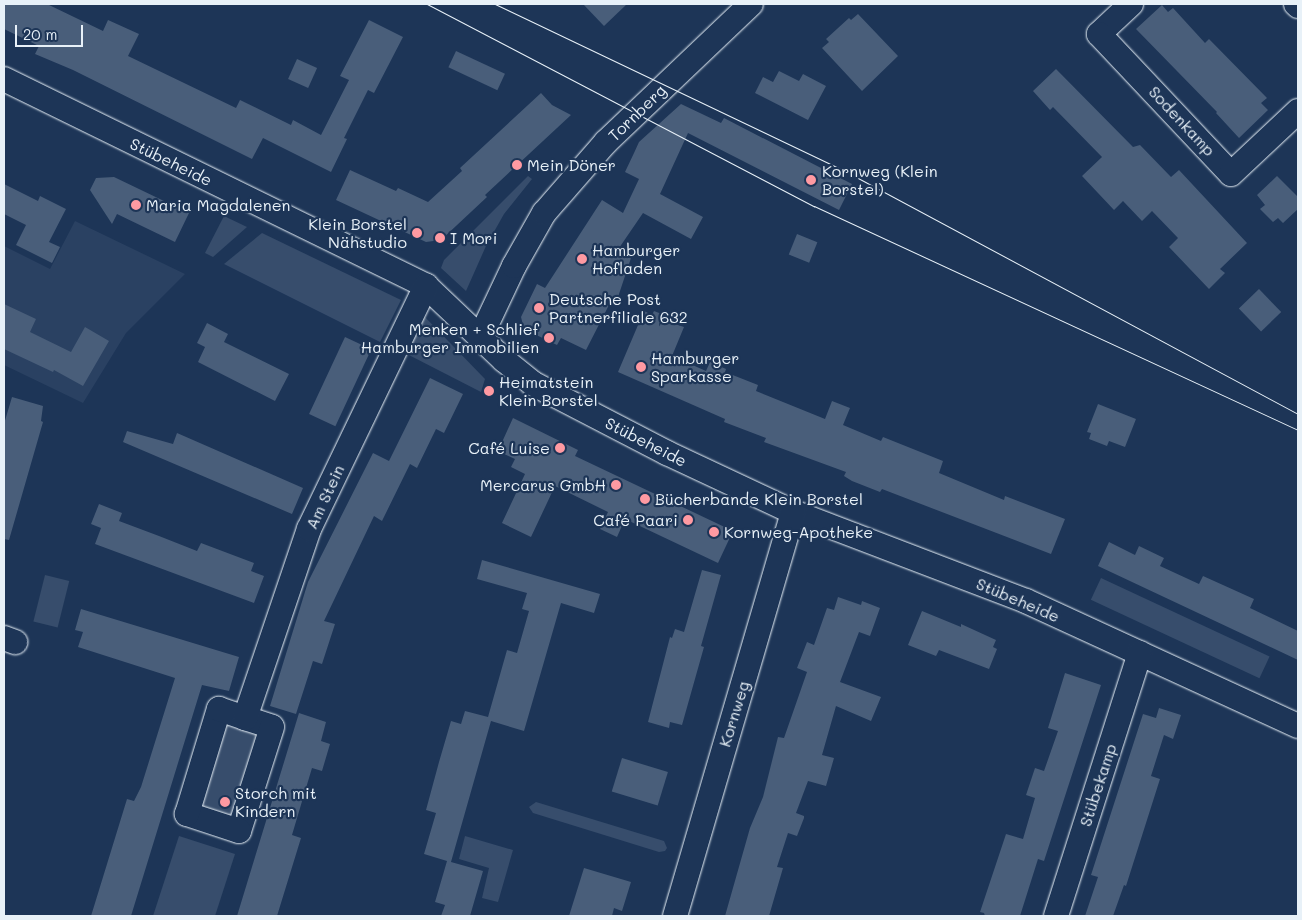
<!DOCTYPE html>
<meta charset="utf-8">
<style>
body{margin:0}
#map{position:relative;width:1302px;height:920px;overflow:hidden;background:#1d3557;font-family:Mali,sans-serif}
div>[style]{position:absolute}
.built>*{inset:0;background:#2a4162}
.green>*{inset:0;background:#374d6c;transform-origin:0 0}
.building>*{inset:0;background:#495e7a;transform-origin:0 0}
.roads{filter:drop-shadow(0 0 1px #e8f1f8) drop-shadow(0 0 1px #e8f1f8)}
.minor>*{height:24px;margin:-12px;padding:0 12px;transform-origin:12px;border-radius:12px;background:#1d3557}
.tram>*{height:1px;margin:-0.5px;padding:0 0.5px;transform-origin:0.5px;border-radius:0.5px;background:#e8f1f8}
.dots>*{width:14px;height:14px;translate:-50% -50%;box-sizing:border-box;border:2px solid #1d3557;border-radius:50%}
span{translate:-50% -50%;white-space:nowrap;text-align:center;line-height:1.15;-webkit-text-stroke:4.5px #1d3557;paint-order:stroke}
.street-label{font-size:16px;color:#e8f1f8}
.poi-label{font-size:16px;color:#e8f1f8}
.left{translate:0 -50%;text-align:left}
.right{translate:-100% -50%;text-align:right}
.frame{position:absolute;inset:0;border:5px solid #e8f1f8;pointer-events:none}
.scale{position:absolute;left:15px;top:25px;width:68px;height:22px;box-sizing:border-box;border:2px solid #e8f1f8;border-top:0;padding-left:6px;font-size:15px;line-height:18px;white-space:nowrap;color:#e8f1f8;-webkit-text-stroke:4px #1d3557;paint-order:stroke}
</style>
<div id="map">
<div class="built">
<i style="clip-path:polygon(75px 221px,185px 274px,126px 333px,83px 403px,4px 365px,4px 246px,50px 269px)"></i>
</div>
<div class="green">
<i style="clip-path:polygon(528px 176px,532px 179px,504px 214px,486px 246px,466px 291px,441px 268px,444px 260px)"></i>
<i style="clip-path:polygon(224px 216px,247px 227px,213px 257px,205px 253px)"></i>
<i style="clip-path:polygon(262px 233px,401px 300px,380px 342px,224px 264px)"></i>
<i style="clip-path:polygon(422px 314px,485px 379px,481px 392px,403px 352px)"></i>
<i style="left:45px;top:575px;width:25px;height:48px;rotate:14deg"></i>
<i style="left:1101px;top:578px;width:186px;height:24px;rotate:25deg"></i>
<i style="clip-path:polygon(228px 722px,259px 735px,236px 812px,230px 817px,197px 806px,216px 732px)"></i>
<i style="clip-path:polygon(536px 802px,664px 841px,667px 848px,665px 851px,659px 852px,533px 813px,529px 807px)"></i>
<i style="clip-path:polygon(179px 836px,235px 854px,215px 916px,153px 916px)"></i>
<i style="clip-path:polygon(465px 836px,513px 850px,498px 902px,482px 898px,489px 868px,459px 859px)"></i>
</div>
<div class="building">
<i style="clip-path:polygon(4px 4px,47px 4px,103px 31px,108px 20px,139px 34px,128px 56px,236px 108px,240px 100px,291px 125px,293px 120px,321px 135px,349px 80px,340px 76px,369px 20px,403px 37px,374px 93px,368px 90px,344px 138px,347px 139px,331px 172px,263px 138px,252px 159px,73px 70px,35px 54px,39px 46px,4px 29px)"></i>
<i style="clip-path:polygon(583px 4px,627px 4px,604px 26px)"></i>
<i style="clip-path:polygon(1162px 5px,1168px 12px,1173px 8px,1205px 43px,1209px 39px,1267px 98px,1261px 103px,1268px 110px,1239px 138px,1216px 113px,1217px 112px,1136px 29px)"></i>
<i style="clip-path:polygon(858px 14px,898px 56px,862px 91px,822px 48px,829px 42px,826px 39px,849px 18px,851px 20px)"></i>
<i style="left:456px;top:51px;width:54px;height:18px;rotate:25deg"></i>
<i style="left:297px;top:59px;width:22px;height:22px;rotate:24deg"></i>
<i style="clip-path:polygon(1056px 69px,1133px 147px,1140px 145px,1171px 177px,1179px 170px,1247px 243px,1220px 269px,1225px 273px,1209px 289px,1169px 247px,1178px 238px,1152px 211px,1142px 221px,1123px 201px,1114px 210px,1082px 176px,1102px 157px,1053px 107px,1050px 110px,1033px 91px)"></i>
<i style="clip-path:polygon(779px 71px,799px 81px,803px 74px,826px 86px,808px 120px,755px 93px,763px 77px,773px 82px)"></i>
<i style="clip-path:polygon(541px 93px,552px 105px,571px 115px,485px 195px,487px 197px,441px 240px,426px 242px,336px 200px,350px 170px,396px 191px,398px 188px,428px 202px,462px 171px,460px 168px)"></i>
<i style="clip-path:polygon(681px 104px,721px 123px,724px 118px,852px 184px,839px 210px,688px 133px,660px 194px,703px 217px,691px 239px,643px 213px,617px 251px,631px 258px,615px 306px,610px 303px,586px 350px,561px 338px,557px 345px,524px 329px,521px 317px,537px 284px,545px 288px,602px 200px,623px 213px,639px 179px,625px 172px,634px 153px,639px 142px)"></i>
<i style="clip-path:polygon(1277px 176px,1298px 197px,1298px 209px,1283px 223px,1278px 218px,1273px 222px,1260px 209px,1265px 205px,1257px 195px)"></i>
<i style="clip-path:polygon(114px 177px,189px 213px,175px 242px,117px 214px,112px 224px,90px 190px,96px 178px)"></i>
<i style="clip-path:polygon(4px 184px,38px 201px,40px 196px,66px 209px,49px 242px,60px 247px,52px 263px,16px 245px,26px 225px,4px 214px)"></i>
<i style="left:797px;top:234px;width:22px;height:22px;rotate:22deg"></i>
<i style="left:1259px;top:289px;width:32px;height:28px;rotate:46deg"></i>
<i style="clip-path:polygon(4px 304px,36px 319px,30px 332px,71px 352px,85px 327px,109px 341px,83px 386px,54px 370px,53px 372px,4px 349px)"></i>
<i style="clip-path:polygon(644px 311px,652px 315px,654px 311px,677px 320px,675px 324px,684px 327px,672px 356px,706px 371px,710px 362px,726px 369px,725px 372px,758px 385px,756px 391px,825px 419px,832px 401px,850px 408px,843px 425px,881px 441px,883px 437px,943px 461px,939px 473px,1004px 500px,1005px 496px,1065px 519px,1051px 554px,882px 489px,880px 492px,852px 481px,844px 476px,846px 472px,764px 442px,766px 438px,724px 422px,725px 419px,618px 372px)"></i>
<i style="clip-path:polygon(207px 323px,228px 334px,224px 342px,289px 374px,275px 401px,198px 362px,205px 347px,197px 343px)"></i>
<i style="left:345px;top:337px;width:29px;height:85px;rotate:25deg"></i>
<i style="clip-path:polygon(430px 378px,463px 394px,444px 433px,436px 429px,417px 468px,410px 464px,382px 521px,374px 516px,324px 621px,335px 624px,322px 664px,313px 661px,296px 714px,270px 706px,308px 582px,373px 453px,389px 461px)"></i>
<i style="clip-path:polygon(12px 397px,43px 406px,41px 421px,43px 422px,9px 540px,4px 539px,4px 424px)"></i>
<i style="clip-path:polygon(1098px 404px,1136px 419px,1125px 447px,1109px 441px,1107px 446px,1089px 439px,1091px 433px,1087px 432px)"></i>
<i style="clip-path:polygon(513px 418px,578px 450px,575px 456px,733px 531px,718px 563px,625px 519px,617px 537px,600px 529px,608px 512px,555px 486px,531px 537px,502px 523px,525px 474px,511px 467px,515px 459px,498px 451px)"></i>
<i style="clip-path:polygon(127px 431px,173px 444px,177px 433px,303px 488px,292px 514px,123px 442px)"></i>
<i style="clip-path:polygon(99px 504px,122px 513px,119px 521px,159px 536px,197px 551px,201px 543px,254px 563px,251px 571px,264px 576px,254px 603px,95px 544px,101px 528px,91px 524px)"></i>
<i style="clip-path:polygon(1109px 542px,1135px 555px,1139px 546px,1164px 558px,1160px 566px,1199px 584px,1203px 576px,1254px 599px,1250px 608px,1298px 631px,1298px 660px,1098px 566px)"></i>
<i style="clip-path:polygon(482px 560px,600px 594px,594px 613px,561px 603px,524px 731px,491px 721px,451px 862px,483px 871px,470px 916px,441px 916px,445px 905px,435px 902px,447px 861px,424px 854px,436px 813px,426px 810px,439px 762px,451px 721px,461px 724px,465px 711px,488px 717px,507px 650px,517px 653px,529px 611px,522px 609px,527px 593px,477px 579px)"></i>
<i style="clip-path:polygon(702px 570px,721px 575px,701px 646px,704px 647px,682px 725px,670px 722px,669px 728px,648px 722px,670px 637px,672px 638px,675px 629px,684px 632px)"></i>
<i style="clip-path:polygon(838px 597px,861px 605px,862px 601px,880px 608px,870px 636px,859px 632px,840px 682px,881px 697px,871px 721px,836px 706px,822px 755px,834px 758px,826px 786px,808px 781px,796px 813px,804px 816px,804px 818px,797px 836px,788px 833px,777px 867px,783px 868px,769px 916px,725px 916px,750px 828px,763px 797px,778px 737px,784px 738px,807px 672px,797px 668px,807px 642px,814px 645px,827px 608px,834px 610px)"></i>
<i style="clip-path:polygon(81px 609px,239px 657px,229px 691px,202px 685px,131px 916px,91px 916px,127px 799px,134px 801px,141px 787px,175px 678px,78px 647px,83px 632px,75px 630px)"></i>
<i style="clip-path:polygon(922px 611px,961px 627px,961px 624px,996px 640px,993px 647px,997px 649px,989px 669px,939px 650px,936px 656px,908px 645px)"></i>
<i style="clip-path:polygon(1065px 673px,1101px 685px,1044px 861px,1038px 859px,1020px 916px,985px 916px,984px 913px,980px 912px,1006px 834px,1023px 839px,1035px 798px,1026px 795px,1035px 768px,1044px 771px,1058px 731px,1048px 728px)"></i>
<i style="clip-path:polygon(1159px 708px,1181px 715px,1173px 739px,1164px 735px,1151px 776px,1160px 779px,1126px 886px,1124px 885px,1113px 916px,1085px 916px,1098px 877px,1091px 875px,1143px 714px,1156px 718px)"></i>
<i style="clip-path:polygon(299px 713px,326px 722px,321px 741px,330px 744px,322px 771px,312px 768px,303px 798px,292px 835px,301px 838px,277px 916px,237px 916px)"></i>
<i style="left:622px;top:758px;width:48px;height:35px;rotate:17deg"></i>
<i style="clip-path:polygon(584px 868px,631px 882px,622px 911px,614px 908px,612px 916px,569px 916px)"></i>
</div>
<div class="roads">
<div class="minor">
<i style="left:1131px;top:4px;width:44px;rotate:136.8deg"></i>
<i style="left:1099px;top:34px;width:192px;rotate:46.7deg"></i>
<i style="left:1231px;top:174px;width:92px;rotate:-43.2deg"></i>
<i style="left:1296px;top:4px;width:3px;rotate:45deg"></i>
<i style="left:4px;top:79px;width:470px;rotate:26.1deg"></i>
<i style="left:426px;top:286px;width:108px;rotate:43.5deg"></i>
<i style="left:504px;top:360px;width:36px;rotate:39deg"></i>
<i style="left:532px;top:383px;width:152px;rotate:27.4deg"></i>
<i style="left:667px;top:453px;width:139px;rotate:25.1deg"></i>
<i style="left:793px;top:512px;width:249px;rotate:20.9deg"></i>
<i style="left:1026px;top:601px;width:299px;rotate:24.7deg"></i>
<i style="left:480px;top:338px;width:80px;rotate:-64.7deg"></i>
<i style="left:514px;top:266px;width:61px;rotate:-60.5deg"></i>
<i style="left:544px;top:213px;width:94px;rotate:-48.9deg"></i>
<i style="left:606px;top:142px;width:200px;rotate:-43.6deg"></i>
<i style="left:4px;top:638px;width:12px;rotate:20deg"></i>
<i style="left:245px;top:718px;width:28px;rotate:18deg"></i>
<i style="left:272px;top:727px;width:109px;rotate:107.6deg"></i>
<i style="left:239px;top:831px;width:55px;rotate:-161.9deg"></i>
<i style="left:187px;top:814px;width:110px;rotate:-73.1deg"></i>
<i style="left:219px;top:709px;width:28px;rotate:19deg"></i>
<i style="left:245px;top:718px;width:200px;rotate:-71.3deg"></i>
<i style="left:309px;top:529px;width:270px;rotate:-64.3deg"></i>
<i style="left:675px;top:916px;width:421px;rotate:-73.7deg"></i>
<i style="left:1056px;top:916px;width:276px;rotate:-72.3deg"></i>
</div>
</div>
<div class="tram">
<i style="left:427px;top:4px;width:437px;rotate:27.6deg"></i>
<i style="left:814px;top:206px;width:533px;rotate:24.84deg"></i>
<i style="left:495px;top:4px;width:386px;rotate:25.5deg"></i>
<i style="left:843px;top:170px;width:516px;rotate:28.2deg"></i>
</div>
<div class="dots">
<i style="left:517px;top:165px;background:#ff9aa2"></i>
<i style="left:811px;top:180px;background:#ff9aa2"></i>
<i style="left:136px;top:205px;background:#ff9aa2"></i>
<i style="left:417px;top:233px;background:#ff9aa2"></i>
<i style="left:440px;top:238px;background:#ff9aa2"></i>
<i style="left:582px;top:259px;background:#ff9aa2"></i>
<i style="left:539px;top:308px;background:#ff9aa2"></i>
<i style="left:549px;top:338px;background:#ff9aa2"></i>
<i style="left:641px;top:367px;background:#ff9aa2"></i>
<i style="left:489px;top:391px;background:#ff9aa2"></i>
<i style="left:560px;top:448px;background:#ff9aa2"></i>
<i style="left:616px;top:485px;background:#ff9aa2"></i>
<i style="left:645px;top:499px;background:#ff9aa2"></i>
<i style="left:688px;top:520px;background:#ff9aa2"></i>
<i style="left:714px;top:532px;background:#ff9aa2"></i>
<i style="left:225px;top:802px;background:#ff9aa2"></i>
</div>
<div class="street-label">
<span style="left:637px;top:113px;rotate:-44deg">Tornberg</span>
<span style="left:1182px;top:121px;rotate:47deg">Sodenkamp</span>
<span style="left:171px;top:162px;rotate:26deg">Stübeheide</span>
<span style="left:646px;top:442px;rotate:27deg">Stübeheide</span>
<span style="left:325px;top:497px;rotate:-65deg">Am Stein</span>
<span style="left:1018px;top:600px;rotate:23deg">Stübeheide</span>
<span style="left:734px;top:714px;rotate:-73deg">Kornweg</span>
<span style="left:1098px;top:785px;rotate:-72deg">Stübekamp</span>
</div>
<div class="poi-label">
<span class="left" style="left:527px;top:165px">Mein Döner</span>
<span class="left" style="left:822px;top:180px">Kornweg (Klein<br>Borstel)</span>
<span class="left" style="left:146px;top:205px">Maria Magdalenen</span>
<span class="right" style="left:407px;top:233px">Klein Borstel<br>Nähstudio</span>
<span class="left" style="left:450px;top:238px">I Mori</span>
<span class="left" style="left:592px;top:259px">Hamburger<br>Hofladen</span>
<span class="left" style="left:549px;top:308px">Deutsche Post<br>Partnerfiliale 632</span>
<span class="right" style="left:539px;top:338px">Menken + Schlief<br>Hamburger Immobilien</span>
<span class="left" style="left:651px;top:367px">Hamburger<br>Sparkasse</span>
<span class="left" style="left:499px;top:391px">Heimatstein<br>Klein Borstel</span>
<span class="right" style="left:550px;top:448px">Café Luise</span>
<span class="right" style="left:606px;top:485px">Mercarus GmbH</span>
<span class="left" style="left:655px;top:499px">Bücherbande Klein Borstel</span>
<span class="right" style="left:678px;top:520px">Café Paari</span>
<span class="left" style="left:724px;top:532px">Kornweg-Apotheke</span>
<span class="left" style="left:235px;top:802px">Storch mit<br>Kindern</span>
</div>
<div class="frame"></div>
<div class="scale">20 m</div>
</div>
